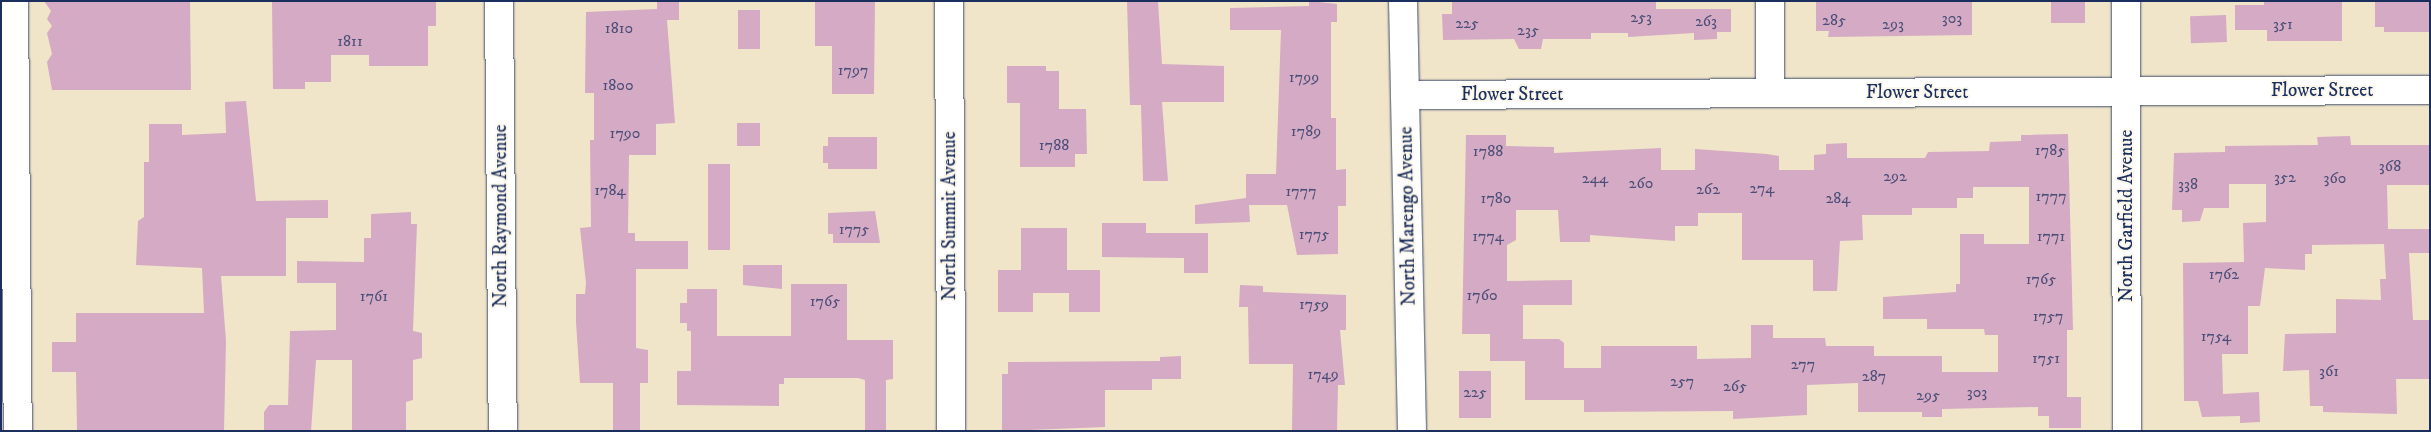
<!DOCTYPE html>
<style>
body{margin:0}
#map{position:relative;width:2431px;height:432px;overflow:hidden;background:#f0e5c9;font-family:"IM FELL DW Pica",serif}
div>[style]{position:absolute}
.building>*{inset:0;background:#d5aac4;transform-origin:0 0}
.roads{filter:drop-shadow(0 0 1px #3b4a6e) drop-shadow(0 0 1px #3b4a6e)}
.minor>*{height:28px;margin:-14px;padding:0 14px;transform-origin:14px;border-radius:14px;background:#fff}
.major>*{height:28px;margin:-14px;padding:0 14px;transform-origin:14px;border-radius:14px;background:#fff}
span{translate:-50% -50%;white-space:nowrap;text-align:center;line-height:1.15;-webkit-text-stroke:4px #fbf7ec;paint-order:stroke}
.number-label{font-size:16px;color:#4a4e78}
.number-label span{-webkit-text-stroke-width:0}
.street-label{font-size:19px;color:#1b2f5e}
.frame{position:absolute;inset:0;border:2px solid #1b2f5e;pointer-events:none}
</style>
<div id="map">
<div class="building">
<i style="clip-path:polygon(44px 1px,190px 1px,191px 90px,52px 90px,47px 62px,52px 54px,47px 33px,52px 26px,47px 19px,51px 11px)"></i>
<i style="clip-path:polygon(272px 1px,436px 2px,436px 26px,428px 26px,428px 66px,369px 66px,369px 55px,331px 55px,331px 82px,305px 82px,305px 89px,273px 89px)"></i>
<i style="clip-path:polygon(657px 1px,679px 1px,679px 20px,667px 20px,675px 123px,656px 124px,656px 155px,629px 155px,628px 233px,635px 233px,635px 241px,688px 241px,688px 269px,636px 269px,636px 348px,648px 350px,648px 383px,640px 383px,640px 431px,613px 431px,613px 383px,580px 383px,576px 322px,576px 294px,585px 294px,586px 283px,580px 228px,591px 227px,590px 140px,594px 140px,594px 93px,585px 93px,586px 12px,657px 9px)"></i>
<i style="clip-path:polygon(815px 1px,875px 1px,874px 94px,832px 94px,832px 46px,815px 46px)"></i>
<i style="clip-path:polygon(1127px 1px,1158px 1px,1162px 64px,1224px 66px,1224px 102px,1162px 102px,1168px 181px,1143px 181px,1141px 105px,1130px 105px)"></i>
<i style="clip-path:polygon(1309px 1px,1337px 4px,1337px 22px,1331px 22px,1331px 118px,1336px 118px,1336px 170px,1346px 169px,1346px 206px,1338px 206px,1338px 254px,1297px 255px,1287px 205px,1249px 205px,1250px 222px,1195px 224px,1195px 205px,1246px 198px,1246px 174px,1276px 174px,1281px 30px,1230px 30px,1230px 8px,1309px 6px)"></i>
<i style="clip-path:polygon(1452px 1px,1656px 1px,1656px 9px,1731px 9px,1731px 32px,1717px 32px,1717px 39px,1694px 40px,1694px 33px,1628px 37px,1628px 33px,1591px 33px,1591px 39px,1543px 39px,1541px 49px,1519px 49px,1514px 39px,1443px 40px,1442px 14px,1452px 14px)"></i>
<i style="clip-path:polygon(1816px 1px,1972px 1px,1972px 35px,1828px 37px,1829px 31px,1816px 31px)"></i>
<i style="left:2051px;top:1px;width:34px;height:22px"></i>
<i style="clip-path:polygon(2264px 1px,2342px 1px,2342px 41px,2267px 41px,2267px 30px,2235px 30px,2235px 5px,2264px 5px)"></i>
<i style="clip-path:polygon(2375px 1px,2430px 1px,2430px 32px,2384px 32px,2384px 27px,2375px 27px)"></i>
<i style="left:738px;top:10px;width:22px;height:39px"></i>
<i style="left:2226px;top:15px;width:27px;height:36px;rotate:88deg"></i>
<i style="clip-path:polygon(1007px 66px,1046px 66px,1046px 71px,1059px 71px,1059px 109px,1086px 109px,1087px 154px,1075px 154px,1075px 167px,1020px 167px,1020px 103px,1007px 103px)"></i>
<i style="clip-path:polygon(246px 101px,256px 201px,328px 200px,328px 218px,286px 218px,286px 276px,221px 276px,226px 341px,224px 431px,77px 431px,76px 372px,52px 372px,52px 342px,76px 342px,76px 313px,204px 313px,202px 268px,136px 265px,138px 221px,144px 217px,144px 162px,149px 162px,149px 124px,182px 124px,182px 135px,226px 133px,225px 102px)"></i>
<i style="left:737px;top:123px;width:23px;height:23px"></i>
<i style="clip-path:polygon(evenodd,2068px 134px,2073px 330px,2067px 330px,2067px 397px,2081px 397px,2081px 428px,2049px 428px,2049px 416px,2038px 416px,2038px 407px,1942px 409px,1942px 417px,1922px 417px,1922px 412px,1858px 412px,1858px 383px,1807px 385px,1807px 415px,1733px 419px,1733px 411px,1584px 412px,1584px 400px,1525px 400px,1525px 361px,1490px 361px,1490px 334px,1462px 334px,1466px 135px,1506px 135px,1506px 146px,1554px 147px,1554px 153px,1661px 148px,1661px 170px,1695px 170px,1695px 149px,1767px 154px,1779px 156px,1779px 170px,1814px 170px,1814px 155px,1826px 154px,1826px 144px,1847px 143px,1847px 158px,1925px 158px,1928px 152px,1989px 151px,1990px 142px,2021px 141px,2021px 135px,2068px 134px,1973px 187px,2029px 187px,2029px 244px,1984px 244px,1984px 234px,1960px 234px,1960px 284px,1956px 284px,1956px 292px,1883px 297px,1883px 319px,1927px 319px,1927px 329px,1984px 329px,1985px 335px,1998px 335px,1998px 372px,1942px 372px,1942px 356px,1874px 356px,1874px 346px,1826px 346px,1825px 338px,1773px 338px,1773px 325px,1751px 325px,1751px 358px,1697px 359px,1697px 346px,1601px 346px,1601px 368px,1564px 368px,1564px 343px,1559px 339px,1523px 339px,1523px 305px,1572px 305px,1572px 280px,1507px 281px,1507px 245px,1516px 240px,1516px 210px,1558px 210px,1560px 242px,1590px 242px,1590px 235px,1675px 241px,1675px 226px,1698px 226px,1698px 213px,1742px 213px,1742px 260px,1813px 260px,1813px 291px,1837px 291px,1840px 241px,1863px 240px,1862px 215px,1912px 215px,1912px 208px,1957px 208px,1957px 198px,1973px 198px,1973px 187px)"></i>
<i style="clip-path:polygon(2350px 136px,2351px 145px,2430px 145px,2430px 185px,2387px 185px,2388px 229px,2430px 229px,2430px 253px,2409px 253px,2413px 320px,2430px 320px,2430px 379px,2396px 379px,2397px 414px,2323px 412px,2323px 406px,2310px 406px,2309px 370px,2283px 371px,2285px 334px,2336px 333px,2336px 299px,2381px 300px,2380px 279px,2386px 279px,2384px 244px,2312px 245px,2312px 254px,2305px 254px,2305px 270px,2265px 268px,2260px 306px,2248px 306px,2248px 354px,2222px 354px,2223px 394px,2259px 392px,2260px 422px,2240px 423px,2240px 416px,2202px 417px,2198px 401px,2184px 401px,2183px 263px,2244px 262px,2243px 223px,2266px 222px,2266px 184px,2229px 184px,2229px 208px,2204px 208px,2200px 221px,2182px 222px,2182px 210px,2172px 210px,2174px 153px,2225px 152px,2225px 146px,2318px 145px,2317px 137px)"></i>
<i style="clip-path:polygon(828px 137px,877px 137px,877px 169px,828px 169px,828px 163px,823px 163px,823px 146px,828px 146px)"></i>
<i style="left:708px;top:164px;width:22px;height:86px"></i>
<i style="clip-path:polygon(875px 211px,880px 243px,833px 243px,833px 234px,828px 234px,828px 213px)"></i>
<i style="clip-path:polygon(411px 212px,411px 224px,417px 224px,413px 331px,422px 333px,422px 358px,413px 360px,413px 400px,406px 402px,406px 431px,352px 431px,352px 360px,316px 360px,311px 431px,264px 431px,264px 412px,269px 405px,288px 405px,290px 331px,336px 330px,336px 283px,297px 283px,297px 261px,364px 262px,364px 238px,371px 238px,371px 214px)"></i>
<i style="clip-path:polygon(1102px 223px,1146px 223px,1146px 233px,1208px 233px,1208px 273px,1184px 273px,1184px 258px,1102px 257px)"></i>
<i style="clip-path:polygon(1021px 228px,1067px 228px,1067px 270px,1100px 270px,1100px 312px,1069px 312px,1069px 293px,1033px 293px,1033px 312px,998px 312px,998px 270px,1021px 270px)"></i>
<i style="clip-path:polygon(743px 265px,782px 265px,782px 289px,743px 285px)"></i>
<i style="clip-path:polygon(791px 284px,847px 284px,847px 340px,893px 340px,893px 379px,886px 380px,886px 431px,865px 431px,865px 380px,858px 378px,784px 378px,784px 384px,779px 384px,779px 406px,677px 405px,677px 371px,691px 371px,691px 331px,687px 331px,687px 323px,680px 323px,680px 303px,687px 303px,687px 289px,717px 289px,717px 336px,791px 336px)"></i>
<i style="clip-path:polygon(1240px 285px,1263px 286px,1263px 292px,1346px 295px,1346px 330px,1340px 330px,1345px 385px,1338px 385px,1337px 431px,1292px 431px,1293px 364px,1249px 364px,1248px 307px,1239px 307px)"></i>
<i style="clip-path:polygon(1181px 356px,1181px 379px,1152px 379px,1152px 390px,1105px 390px,1105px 427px,1002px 431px,1002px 374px,1008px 374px,1008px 362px,1160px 361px,1160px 357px)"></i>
<i style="left:1459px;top:371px;width:32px;height:47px"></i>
</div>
<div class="roads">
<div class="minor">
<i style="left:499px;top:1px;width:430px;rotate:89.5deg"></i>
<i style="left:949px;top:1px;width:430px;rotate:89.7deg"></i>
<i style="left:1403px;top:1px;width:430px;rotate:88.8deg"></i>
<i style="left:2126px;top:1px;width:430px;rotate:89.9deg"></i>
<i style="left:1770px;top:93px;width:92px;rotate:-90deg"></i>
<i style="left:1405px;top:95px;width:1025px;rotate:-0.28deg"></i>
</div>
<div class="major">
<i style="left:14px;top:1px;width:430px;rotate:89.5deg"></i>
</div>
</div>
<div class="number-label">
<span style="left:1641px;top:17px">253</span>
<span style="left:1952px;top:18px">303</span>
<span style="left:1834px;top:20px">285</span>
<span style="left:1706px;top:21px">263</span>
<span style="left:1467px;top:23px">225</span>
<span style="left:1893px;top:24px">293</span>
<span style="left:2283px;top:24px">351</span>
<span style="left:619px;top:28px">1810</span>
<span style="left:1528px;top:30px">235</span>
<span style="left:350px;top:41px">1811</span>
<span style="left:853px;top:70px">1797</span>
<span style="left:1304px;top:77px">1799</span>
<span style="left:618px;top:85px">1800</span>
<span style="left:1306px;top:131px">1789</span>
<span style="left:625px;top:133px">1790</span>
<span style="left:1054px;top:145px">1788</span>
<span style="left:2050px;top:150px">1785</span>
<span style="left:1488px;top:151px">1788</span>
<span style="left:2390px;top:166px">368</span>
<span style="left:1895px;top:176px">292</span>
<span style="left:2285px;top:177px">352</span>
<span style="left:1595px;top:178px">244</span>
<span style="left:2335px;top:178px">360</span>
<span style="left:1641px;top:183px">260</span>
<span style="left:2188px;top:184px">338</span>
<span style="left:1762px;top:188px">274</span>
<span style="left:1708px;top:189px">262</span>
<span style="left:610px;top:190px">1784</span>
<span style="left:1301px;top:191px">1777</span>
<span style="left:2051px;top:196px">1777</span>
<span style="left:1496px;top:198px">1780</span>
<span style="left:1838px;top:198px">284</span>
<span style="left:854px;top:229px">1775</span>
<span style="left:1314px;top:234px">1775</span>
<span style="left:1488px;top:236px">1774</span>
<span style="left:2051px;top:236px">1771</span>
<span style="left:2224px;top:274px">1762</span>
<span style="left:2041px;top:279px">1765</span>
<span style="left:1482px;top:295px">1760</span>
<span style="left:374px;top:296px">1761</span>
<span style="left:825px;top:301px">1765</span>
<span style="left:1314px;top:304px">1759</span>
<span style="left:2048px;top:316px">1757</span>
<span style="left:2216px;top:336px">1754</span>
<span style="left:2046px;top:358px">1751</span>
<span style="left:1803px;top:364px">277</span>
<span style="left:2329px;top:371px">361</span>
<span style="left:1323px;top:374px">1749</span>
<span style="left:1874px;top:376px">287</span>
<span style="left:1682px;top:381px">257</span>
<span style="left:1735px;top:386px">265</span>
<span style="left:1475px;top:392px">225</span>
<span style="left:1977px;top:392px">303</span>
<span style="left:1928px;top:395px">295</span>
</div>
<div class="street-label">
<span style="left:2322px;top:91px">Flower Street</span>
<span style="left:1917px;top:93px">Flower Street</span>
<span style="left:1512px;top:95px">Flower Street</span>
<span style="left:501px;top:216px;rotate:-90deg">North Raymond Avenue</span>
<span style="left:950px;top:216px;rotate:-90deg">North Summit Avenue</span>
<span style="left:1408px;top:216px;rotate:-91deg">North Marengo Avenue</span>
<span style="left:2127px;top:216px;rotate:-90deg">North Garfield Avenue</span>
</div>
<div class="frame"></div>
</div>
